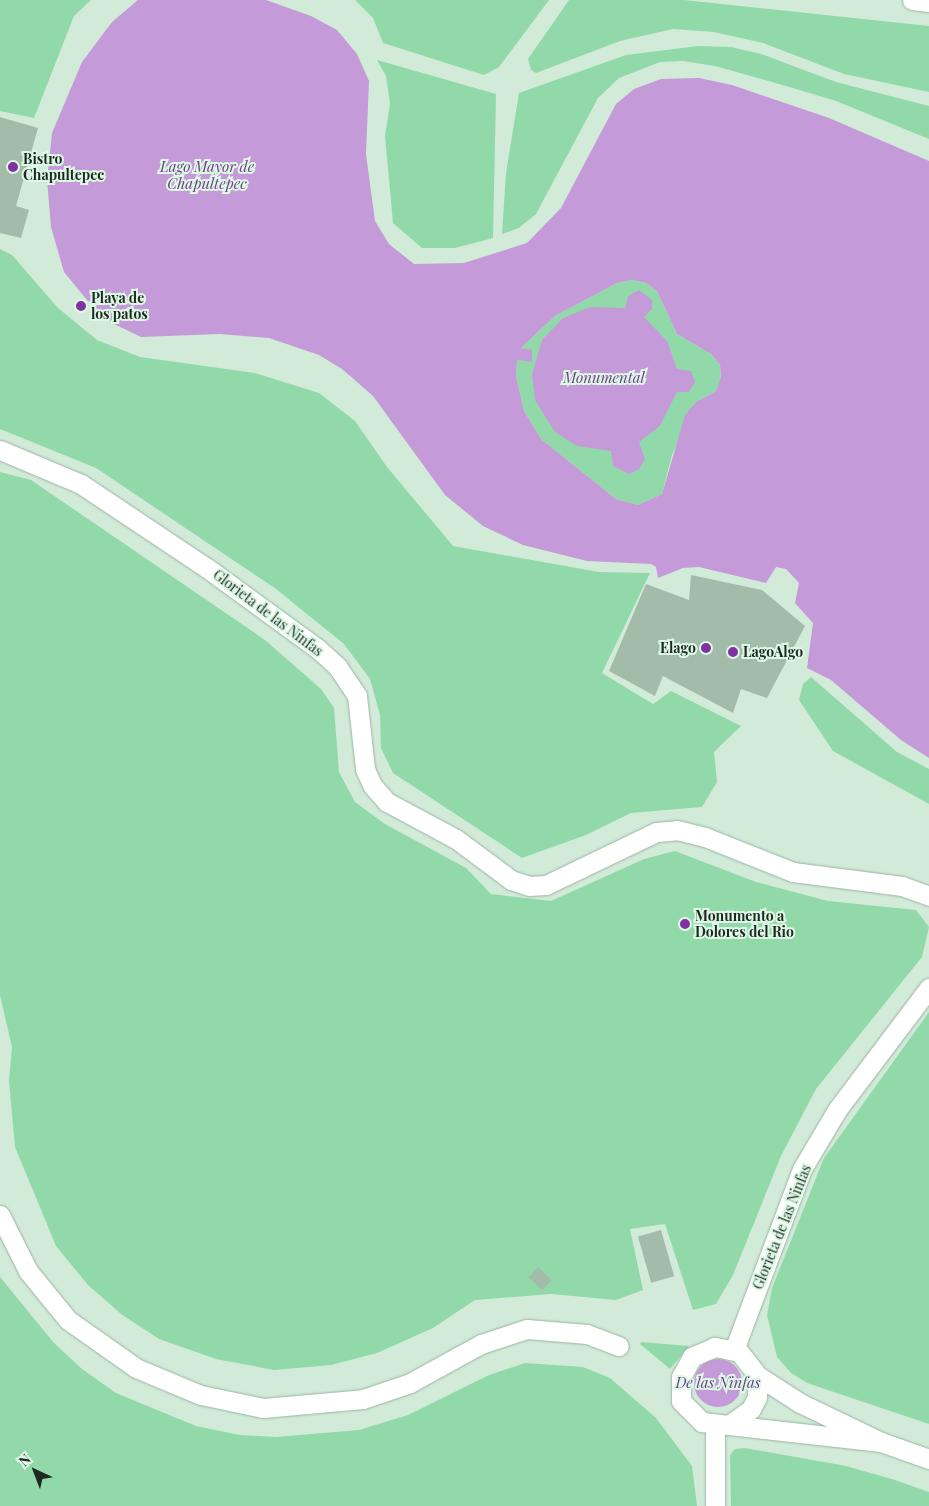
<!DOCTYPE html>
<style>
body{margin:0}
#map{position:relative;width:929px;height:1506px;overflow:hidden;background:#d1ebd8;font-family:"Playfair Display",serif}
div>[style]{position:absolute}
.green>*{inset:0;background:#92d9aa}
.water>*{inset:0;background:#c49ad8}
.round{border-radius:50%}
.building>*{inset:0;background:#a3bcaa;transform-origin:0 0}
.roads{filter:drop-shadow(0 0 1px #9bb3a2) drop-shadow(0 0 1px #9bb3a2)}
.minor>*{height:19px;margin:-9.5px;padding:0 9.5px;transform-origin:9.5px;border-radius:9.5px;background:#fff}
.dots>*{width:14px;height:14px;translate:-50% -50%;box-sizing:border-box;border:2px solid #def8e6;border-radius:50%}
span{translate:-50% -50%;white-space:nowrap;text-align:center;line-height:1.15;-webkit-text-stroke:4px #def8e6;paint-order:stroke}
.poi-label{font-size:14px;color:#1f2922;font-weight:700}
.left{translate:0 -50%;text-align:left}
.right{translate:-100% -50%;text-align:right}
.street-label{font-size:14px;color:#1f2922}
.water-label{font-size:15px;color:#713c87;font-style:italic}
.north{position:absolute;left:10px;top:1446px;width:50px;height:50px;-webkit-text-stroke:4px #def8e6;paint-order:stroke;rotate:317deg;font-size:14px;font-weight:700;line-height:20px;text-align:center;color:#1f2922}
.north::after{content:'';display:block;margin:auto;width:18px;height:22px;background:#1f2922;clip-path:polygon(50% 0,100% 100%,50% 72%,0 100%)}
</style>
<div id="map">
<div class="green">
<i style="clip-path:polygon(0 0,91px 0,74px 16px,34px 118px,0 111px)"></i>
<i style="clip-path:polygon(355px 0,549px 0,499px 67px,484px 75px,383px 43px,373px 18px)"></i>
<i style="clip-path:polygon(569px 0,684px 0,929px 26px,929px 92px,844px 74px,763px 43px,714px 32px,673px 29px,620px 41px,536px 73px,531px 70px,528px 59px)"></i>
<i style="clip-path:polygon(698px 46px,731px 47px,761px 54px,836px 82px,929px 106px,929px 139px,836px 101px,786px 86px,715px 66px,683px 61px,660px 62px,619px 78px,598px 98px,536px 214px,519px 228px,502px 234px,506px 173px,519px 93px,626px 55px)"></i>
<i style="clip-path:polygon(377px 60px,496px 94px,493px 238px,455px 248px,422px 248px,393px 223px,385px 136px,390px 104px,386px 76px)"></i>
<i style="clip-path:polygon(0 249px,12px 255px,58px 308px,97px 340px,140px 357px,255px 373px,319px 393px,355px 421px,387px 467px,453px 546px,599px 572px,650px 573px,602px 673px,653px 704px,671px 691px,741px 726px,714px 752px,717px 782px,702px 807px,631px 813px,586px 835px,522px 858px,393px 773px,381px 748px,380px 715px,370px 679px,344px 644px,276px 589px,96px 468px,0 429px)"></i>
<i style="clip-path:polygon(631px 280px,646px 283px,657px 291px,677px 334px,711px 354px,720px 365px,721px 378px,716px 391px,696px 402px,672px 455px,662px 494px,638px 505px,616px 499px,541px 439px,524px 411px,516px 376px,517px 360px,532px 361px,520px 349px,555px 316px,617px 283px)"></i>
<i style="clip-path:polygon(0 472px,31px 480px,265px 640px,321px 689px,334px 708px,339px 772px,355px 802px,385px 824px,466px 868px,491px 894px,551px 901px,644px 859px,675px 851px,756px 882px,828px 901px,916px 910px,929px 927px,922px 957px,816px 1089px,781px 1156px,733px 1275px,716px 1304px,693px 1310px,665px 1224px,630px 1229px,643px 1290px,616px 1300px,551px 1294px,475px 1300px,433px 1328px,377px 1353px,331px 1365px,274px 1370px,216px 1359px,159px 1339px,121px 1314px,88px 1285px,56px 1246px,15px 1147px,9px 1081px,12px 1047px,0 995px)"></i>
<i style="clip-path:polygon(811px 677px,897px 752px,929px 769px,929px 804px,833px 751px,799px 700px,803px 684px)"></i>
<i style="clip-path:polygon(929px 1012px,929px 1424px,807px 1383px,791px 1373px,777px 1357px,767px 1315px,772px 1288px,824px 1158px)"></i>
<i style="clip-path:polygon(0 1277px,54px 1343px,82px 1369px,116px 1393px,196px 1426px,240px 1435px,276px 1437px,359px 1430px,408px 1415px,489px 1375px,525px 1363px,583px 1367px,610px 1378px,656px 1418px,692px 1466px,697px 1506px,0 1506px)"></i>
<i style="clip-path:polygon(640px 1344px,641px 1342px,689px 1346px,670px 1369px)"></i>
<i style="clip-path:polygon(745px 1448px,846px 1466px,895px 1480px,929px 1492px,929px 1506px,731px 1506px,730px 1455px,735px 1449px)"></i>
</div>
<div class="water">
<i style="clip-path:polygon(evenodd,138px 0,266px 0,311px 16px,337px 30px,357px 54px,369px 81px,366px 154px,375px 221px,389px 244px,414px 264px,464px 263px,527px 243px,561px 208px,616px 104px,634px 89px,661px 79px,699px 78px,732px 85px,829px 118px,929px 161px,929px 758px,901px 740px,831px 680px,807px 668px,813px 623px,795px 603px,799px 583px,786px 569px,776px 567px,766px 583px,699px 567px,683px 568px,658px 578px,656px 567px,651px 564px,587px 561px,523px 545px,483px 526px,445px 495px,373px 396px,342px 369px,319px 355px,269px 338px,220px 334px,141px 337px,114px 324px,87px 300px,64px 272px,51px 227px,47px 180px,52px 133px,82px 62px,112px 22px,138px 0,631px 280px,646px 283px,657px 291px,677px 334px,711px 354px,720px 365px,721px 377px,716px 391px,696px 402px,685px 415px,662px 494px,638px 505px,616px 499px,541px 439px,524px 411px,516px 376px,517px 360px,532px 362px,532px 350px,521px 348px,555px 316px,617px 283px,631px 280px)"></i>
<i style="clip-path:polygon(639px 290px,652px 300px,652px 309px,644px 317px,667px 341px,677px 369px,691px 371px,695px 382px,689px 392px,677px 392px,660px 426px,639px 442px,645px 459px,639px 469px,629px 474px,613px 466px,611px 451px,577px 446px,555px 432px,535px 400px,532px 374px,542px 340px,563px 318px,590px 307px,625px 308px,628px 296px)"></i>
<i class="round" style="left:694px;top:1359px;width:48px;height:48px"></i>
</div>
<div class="building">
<i style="clip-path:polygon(0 117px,38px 128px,16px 206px,29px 210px,21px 238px,0 233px)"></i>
<i style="clip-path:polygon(691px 575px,762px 590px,805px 626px,767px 698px,741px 689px,733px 713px,663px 676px,655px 696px,609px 671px,646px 584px,689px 600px)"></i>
<i style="left:661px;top:1230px;width:48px;height:24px;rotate:74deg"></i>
<i style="left:538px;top:1267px;width:19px;height:14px;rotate:43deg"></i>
</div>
<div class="roads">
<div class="minor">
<i style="left:912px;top:0;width:17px;rotate:7deg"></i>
<i style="left:0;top:450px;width:88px;rotate:22.8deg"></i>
<i style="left:81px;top:484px;width:151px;rotate:33.7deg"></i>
<i style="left:207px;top:568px;width:137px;rotate:36.1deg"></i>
<i style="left:318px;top:649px;width:25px;rotate:42deg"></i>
<i style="left:337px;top:666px;width:36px;rotate:56deg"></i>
<i style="left:357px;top:696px;width:73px;rotate:83.7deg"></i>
<i style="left:365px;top:769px;width:17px;rotate:66deg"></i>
<i style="left:372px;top:785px;width:23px;rotate:49deg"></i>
<i style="left:387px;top:802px;width:78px;rotate:28.2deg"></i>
<i style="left:456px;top:839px;width:69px;rotate:36.7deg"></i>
<i style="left:511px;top:880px;width:19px;rotate:18deg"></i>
<i style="left:529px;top:886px;width:17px;rotate:-3deg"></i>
<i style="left:546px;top:885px;width:122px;rotate:-25.7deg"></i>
<i style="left:656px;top:832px;width:21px;rotate:-5deg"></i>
<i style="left:677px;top:830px;width:29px;rotate:14deg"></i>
<i style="left:705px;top:837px;width:95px;rotate:21.7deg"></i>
<i style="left:793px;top:872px;width:110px;rotate:7.3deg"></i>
<i style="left:902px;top:886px;width:29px;rotate:20deg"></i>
<i style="left:0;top:1215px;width:63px;rotate:63.4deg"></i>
<i style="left:28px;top:1271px;width:63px;rotate:50.8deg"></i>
<i style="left:68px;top:1320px;width:83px;rotate:35.2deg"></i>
<i style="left:136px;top:1368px;width:70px;rotate:22.6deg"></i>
<i style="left:201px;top:1395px;width:63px;rotate:11.8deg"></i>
<i style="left:263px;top:1408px;width:100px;rotate:-5.1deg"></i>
<i style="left:363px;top:1399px;width:50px;rotate:-18.8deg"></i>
<i style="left:410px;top:1383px;width:81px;rotate:-28.8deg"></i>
<i style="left:481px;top:1344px;width:48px;rotate:-18.1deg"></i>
<i style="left:527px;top:1329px;width:60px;rotate:4.8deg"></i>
<i style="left:587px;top:1334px;width:34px;rotate:21deg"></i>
<i style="left:734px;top:1350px;width:193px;rotate:-69.4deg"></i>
<i style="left:802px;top:1169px;width:69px;rotate:-59.3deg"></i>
<i style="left:837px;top:1110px;width:153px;rotate:-53deg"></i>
<i style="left:758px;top:1376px;width:50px;rotate:32.7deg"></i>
<i style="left:800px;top:1403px;width:90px;rotate:25.7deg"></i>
<i style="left:881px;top:1442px;width:51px;rotate:19.5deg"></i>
<i style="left:729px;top:1425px;width:27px;rotate:-36deg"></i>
<i style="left:751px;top:1409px;width:13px;rotate:-63deg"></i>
<i style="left:757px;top:1397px;width:21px;rotate:-87deg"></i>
<i style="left:758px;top:1376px;width:31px;rotate:-128deg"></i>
<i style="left:739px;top:1352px;width:25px;rotate:-168deg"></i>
<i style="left:715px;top:1347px;width:25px;rotate:157deg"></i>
<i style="left:692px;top:1357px;width:23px;rotate:119deg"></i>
<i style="left:681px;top:1377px;width:24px;rotate:90deg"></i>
<i style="left:681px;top:1401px;width:30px;rotate:45deg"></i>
<i style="left:702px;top:1422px;width:180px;rotate:6.4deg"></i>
<i style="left:715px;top:1506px;width:80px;rotate:-90deg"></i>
</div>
</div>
<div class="dots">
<i style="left:13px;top:167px;background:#8131a0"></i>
<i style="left:81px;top:306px;background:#8131a0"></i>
<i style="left:706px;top:648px;background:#8131a0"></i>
<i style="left:733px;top:652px;background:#8131a0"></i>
<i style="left:685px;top:924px;background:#8131a0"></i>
</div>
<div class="poi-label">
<span class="left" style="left:23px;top:167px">Bistro<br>Chapultepec</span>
<span class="left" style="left:91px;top:306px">Playa de<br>los patos</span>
<span class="right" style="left:696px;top:648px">Elago</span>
<span class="left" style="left:743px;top:652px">LagoAlgo</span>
<span class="left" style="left:695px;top:924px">Monumento a<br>Dolores del Rio</span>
</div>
<div class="street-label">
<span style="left:268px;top:613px;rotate:37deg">Glorieta de las Ninfas</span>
<span style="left:782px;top:1227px;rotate:-68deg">Glorieta de las Ninfas</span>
</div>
<div class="water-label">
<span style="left:207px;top:175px">Lago Mayor de<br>Chapultepec</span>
<span style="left:604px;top:378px">Monumental</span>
<span style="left:718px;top:1383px">De las Ninfas</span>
</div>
<div class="north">N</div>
</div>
